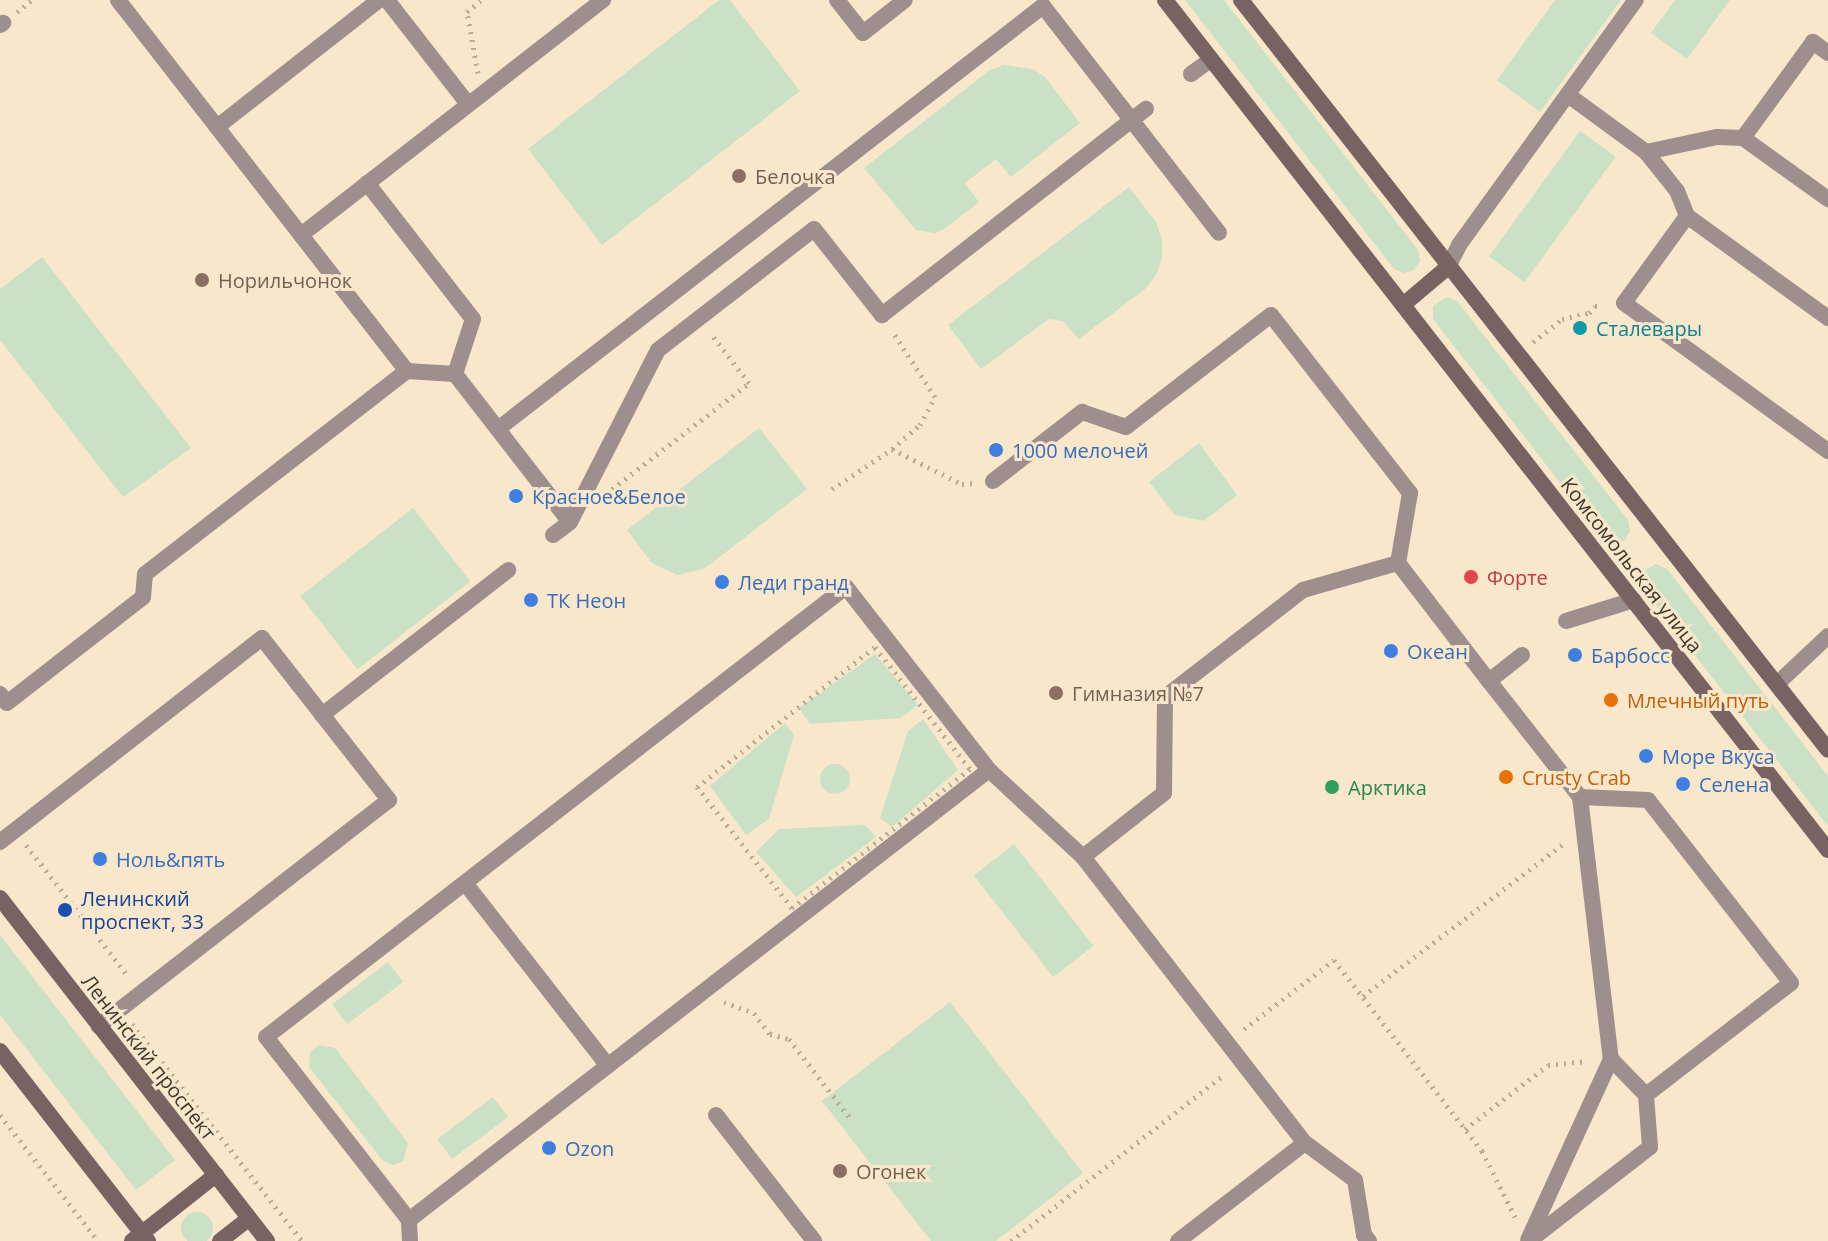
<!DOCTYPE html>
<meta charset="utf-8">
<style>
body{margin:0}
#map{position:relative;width:1828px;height:1241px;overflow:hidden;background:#f8e7ca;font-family:"Open Sans",sans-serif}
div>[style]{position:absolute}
.green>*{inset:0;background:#cbe1c6;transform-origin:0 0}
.round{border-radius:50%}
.path>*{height:5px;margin-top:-2.5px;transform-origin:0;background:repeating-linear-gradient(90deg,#b8aa93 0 2px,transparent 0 8px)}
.lane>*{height:16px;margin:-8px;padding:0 8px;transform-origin:8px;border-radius:8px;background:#9e8e8d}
.street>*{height:16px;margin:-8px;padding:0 8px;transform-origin:8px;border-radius:8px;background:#9e8e8d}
.secondary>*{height:16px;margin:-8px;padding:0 8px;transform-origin:8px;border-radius:8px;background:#796262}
.dots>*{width:22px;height:22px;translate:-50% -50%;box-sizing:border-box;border:4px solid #f8e7ca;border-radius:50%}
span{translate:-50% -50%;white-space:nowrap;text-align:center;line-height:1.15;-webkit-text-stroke:6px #f8e7ca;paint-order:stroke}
.education-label{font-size:20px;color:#785e54}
.left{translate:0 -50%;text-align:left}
.culture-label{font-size:20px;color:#0d838f}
.shop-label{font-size:20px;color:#366cbe}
.street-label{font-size:20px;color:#3e372c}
.health-label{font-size:20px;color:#be3a42}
.food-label{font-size:20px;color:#c56008}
.leisure-label{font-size:20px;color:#27864d}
.transit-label{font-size:20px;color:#164399}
</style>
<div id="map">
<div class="green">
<i style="clip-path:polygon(719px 0,730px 0,800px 91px,602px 245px,528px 149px)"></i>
<i style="clip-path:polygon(1185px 0,1224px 0,1418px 250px,1420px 261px,1414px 270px,1404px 273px,1394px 269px)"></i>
<i style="clip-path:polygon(1555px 0,1621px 0,1540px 112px,1497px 80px)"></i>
<i style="clip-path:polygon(1675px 0,1730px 0,1687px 59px,1651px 33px)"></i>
<i style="clip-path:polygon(1004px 65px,1033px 69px,1045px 77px,1080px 123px,1011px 177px,996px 159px,965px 183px,979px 202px,944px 229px,935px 233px,916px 230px,864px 168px,990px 70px)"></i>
<i style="left:1580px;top:131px;width:44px;height:155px;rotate:36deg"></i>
<i style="clip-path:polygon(1129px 187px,1156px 222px,1162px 240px,1162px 258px,1156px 275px,1145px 289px,1079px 339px,1063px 321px,1049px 319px,981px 369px,948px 325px)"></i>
<i style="clip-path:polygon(42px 257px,191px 448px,123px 497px,0 340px,0 289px)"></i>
<i style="clip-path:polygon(1447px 297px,1457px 301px,1628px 520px,1630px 531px,1624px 541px,1613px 544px,1603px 538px,1433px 319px,1433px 306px)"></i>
<i style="clip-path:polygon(759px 428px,807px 489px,704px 569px,677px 575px,652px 563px,627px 530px)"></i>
<i style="clip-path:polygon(1199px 443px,1237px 495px,1204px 521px,1175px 515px,1149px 482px)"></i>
<i style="left:413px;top:508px;width:93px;height:143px;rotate:52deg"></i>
<i style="clip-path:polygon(1656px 564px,1667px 569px,1828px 776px,1828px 826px,1642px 587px,1642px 572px)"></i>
<i style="clip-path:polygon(875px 654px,918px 705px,901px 718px,810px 724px,799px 708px)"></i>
<i style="clip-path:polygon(923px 719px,958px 770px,892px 827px,880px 818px,908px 731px)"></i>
<i style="clip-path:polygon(785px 723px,794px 735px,769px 819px,746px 835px,710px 786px)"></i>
<i class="round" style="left:820px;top:764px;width:30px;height:30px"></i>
<i style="clip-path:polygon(865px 825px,876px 837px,796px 897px,756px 852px,779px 829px)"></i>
<i style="left:1014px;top:844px;width:129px;height:51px;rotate:52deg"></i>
<i style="clip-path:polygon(0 935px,175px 1160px,136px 1190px,0 1015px)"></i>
<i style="left:388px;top:962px;width:25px;height:70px;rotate:53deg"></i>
<i style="clip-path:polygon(950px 1002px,1083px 1173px,996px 1241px,931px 1241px,822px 1101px)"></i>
<i style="clip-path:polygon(319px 1045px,335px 1048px,408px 1143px,403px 1161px,393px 1165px,383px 1161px,309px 1067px,310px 1052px)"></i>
<i style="left:493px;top:1097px;width:25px;height:70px;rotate:53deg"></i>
<i class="round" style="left:181px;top:1212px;width:32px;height:32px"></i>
</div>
<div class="path">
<i style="left:17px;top:12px;width:19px;rotate:-39deg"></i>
<i style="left:478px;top:73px;width:62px;rotate:-100.2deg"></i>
<i style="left:467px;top:12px;width:18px;rotate:-41deg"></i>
<i style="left:1533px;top:342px;width:37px;rotate:-38deg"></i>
<i style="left:1562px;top:319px;width:28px;rotate:-13deg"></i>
<i style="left:1589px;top:313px;width:9px;rotate:-49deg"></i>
<i style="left:1595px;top:306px;width:8px;rotate:-7deg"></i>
<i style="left:892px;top:449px;width:78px;rotate:26.6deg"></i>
<i style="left:962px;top:484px;width:13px;rotate:-4deg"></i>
<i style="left:612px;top:489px;width:173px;rotate:-37.7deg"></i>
<i style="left:749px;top:383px;width:61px;rotate:-127.6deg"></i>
<i style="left:832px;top:489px;width:72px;rotate:-33.7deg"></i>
<i style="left:892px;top:449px;width:37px;rotate:-41deg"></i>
<i style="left:920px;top:425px;width:32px;rotate:-62deg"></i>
<i style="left:935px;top:397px;width:77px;rotate:-122.9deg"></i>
<i style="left:875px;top:647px;width:155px;rotate:52.1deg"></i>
<i style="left:970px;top:769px;width:226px;rotate:142deg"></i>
<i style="left:792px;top:908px;width:154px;rotate:-128.1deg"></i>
<i style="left:697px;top:787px;width:226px;rotate:-38.2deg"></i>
<i style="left:26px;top:845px;width:166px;rotate:52.1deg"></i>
<i style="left:1363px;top:996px;width:255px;rotate:-37.2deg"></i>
<i style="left:724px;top:1002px;width:32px;rotate:20deg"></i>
<i style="left:754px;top:1013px;width:26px;rotate:53deg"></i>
<i style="left:770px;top:1034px;width:20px;rotate:15deg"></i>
<i style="left:789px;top:1039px;width:100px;rotate:52.3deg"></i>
<i style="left:132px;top:1024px;width:276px;rotate:51.9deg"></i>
<i style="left:1244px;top:1029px;width:113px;rotate:-37.5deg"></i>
<i style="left:1334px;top:960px;width:242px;rotate:52.2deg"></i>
<i style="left:1482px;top:1151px;width:74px;rotate:63.4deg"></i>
<i style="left:0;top:1115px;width:160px;rotate:52.1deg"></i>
<i style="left:1465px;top:1129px;width:105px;rotate:-37.6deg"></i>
<i style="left:1548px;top:1065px;width:39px;rotate:-6deg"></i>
<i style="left:1011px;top:1241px;width:271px;rotate:-38deg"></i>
</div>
<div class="lane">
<i style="left:118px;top:0;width:470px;rotate:52.1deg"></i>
<i style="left:387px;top:0;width:132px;rotate:52.1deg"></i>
<i style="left:837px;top:0;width:42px;rotate:51.8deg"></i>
<i style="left:863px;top:33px;width:53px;rotate:-38.2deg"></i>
<i style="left:0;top:25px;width:4px;rotate:-34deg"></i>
<i style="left:1828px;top:53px;width:19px;rotate:-144deg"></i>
<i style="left:1813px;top:42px;width:119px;rotate:126.1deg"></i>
<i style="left:1743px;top:138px;width:105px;rotate:35.7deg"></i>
<i style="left:1191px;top:74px;width:24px;rotate:-36deg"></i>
<i style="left:1568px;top:95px;width:97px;rotate:36.2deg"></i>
<i style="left:1646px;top:152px;width:50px;rotate:51.5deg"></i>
<i style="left:1677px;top:191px;width:27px;rotate:68deg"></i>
<i style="left:217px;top:127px;width:206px;rotate:-38.1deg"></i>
<i style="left:1646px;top:152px;width:73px;rotate:-11.9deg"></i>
<i style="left:1717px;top:137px;width:26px;rotate:2deg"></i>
<i style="left:367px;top:183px;width:172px;rotate:52.1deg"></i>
<i style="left:473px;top:319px;width:58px;rotate:108.1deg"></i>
<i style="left:301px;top:235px;width:383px;rotate:-37.9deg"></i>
<i style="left:1828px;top:318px;width:174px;rotate:-144.1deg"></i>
<i style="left:1687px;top:216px;width:107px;rotate:125.9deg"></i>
<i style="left:1624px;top:303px;width:252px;rotate:36deg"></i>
<i style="left:498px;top:429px;width:690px;rotate:-37.82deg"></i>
<i style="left:1043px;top:6px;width:287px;rotate:52.2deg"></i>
<i style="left:993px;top:481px;width:113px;rotate:-37.8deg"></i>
<i style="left:1082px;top:412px;width:46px;rotate:18.8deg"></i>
<i style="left:1126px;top:427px;width:183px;rotate:-37.7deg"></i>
<i style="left:1271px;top:315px;width:226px;rotate:52deg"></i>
<i style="left:1410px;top:493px;width:71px;rotate:99.7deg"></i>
<i style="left:1398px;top:563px;width:149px;rotate:52.4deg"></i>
<i style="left:1489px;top:681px;width:42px;rotate:-38.2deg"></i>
<i style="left:553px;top:535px;width:21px;rotate:-37deg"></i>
<i style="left:570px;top:522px;width:193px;rotate:-62.9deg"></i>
<i style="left:658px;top:350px;width:197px;rotate:-37.8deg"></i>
<i style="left:814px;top:229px;width:110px;rotate:51.7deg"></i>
<i style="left:882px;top:315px;width:335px;rotate:-38deg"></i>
<i style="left:1566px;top:621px;width:71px;rotate:-17.2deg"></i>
<i style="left:1489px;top:681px;width:147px;rotate:51.9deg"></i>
<i style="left:1580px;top:797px;width:264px;rotate:83.3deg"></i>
<i style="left:1611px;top:1059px;width:199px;rotate:114.6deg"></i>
<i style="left:1777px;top:684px;width:70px;rotate:-43.3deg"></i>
<i style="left:0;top:694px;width:11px;rotate:52deg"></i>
<i style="left:7px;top:703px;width:172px;rotate:-37.9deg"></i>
<i style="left:143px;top:597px;width:23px;rotate:-85deg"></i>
<i style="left:145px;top:574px;width:331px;rotate:-37.8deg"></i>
<i style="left:407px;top:371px;width:48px;rotate:3.6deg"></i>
<i style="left:455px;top:374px;width:187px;rotate:52.2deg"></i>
<i style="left:322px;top:715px;width:236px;rotate:-37.9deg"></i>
<i style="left:0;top:842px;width:332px;rotate:-37.9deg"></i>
<i style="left:262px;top:638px;width:206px;rotate:51.9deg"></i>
<i style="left:389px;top:800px;width:368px;rotate:142.1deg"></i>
<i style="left:1083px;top:857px;width:103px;rotate:-38.3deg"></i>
<i style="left:1164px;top:793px;width:96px;rotate:-89.4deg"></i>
<i style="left:1165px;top:697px;width:175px;rotate:-37.8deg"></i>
<i style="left:1303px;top:590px;width:99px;rotate:-15.9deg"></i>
<i style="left:465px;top:883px;width:231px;rotate:52deg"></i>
<i style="left:1611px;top:1059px;width:50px;rotate:45.8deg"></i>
<i style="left:716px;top:1115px;width:160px;rotate:52.1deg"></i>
<i style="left:409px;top:1220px;width:734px;rotate:-37.81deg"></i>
<i style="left:410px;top:1241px;width:21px;rotate:-93deg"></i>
<i style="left:409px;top:1220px;width:232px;rotate:-128deg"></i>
<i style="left:266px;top:1037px;width:734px;rotate:-37.81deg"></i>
<i style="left:846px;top:587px;width:232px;rotate:52deg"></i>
<i style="left:989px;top:770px;width:128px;rotate:42.8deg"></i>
<i style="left:1083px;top:857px;width:362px;rotate:52.2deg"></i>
<i style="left:1305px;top:1143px;width:62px;rotate:36.5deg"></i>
<i style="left:1355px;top:1180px;width:56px;rotate:80.7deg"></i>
<i style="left:1364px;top:1235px;width:8px;rotate:50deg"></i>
<i style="left:1178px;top:1241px;width:160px;rotate:-37.7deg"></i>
<i style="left:1529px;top:1241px;width:153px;rotate:-37.8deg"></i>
<i style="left:1650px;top:1147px;width:52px;rotate:-94.4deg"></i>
<i style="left:1646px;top:1095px;width:183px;rotate:-37.7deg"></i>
<i style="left:1791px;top:983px;width:232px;rotate:-128deg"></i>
<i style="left:1648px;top:800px;width:68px;rotate:-177.5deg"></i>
</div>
<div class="street">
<i style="left:1448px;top:267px;width:25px;rotate:-63deg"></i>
<i style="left:1459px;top:245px;width:302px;rotate:-54.2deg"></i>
</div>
<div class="secondary">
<i style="left:1165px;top:0;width:1078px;rotate:52.05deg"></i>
<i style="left:1241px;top:0;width:952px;rotate:51.95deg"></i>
<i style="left:1403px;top:305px;width:59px;rotate:-40.2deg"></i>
<i style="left:0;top:898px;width:435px;rotate:52.1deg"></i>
<i style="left:0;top:1051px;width:241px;rotate:52.1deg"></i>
<i style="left:132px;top:1241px;width:107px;rotate:-38.2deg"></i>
<i style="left:220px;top:1241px;width:37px;rotate:-38deg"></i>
</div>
<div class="dots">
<i style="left:739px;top:176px;background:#8d6e63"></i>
<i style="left:202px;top:280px;background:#8d6e63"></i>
<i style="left:1580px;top:328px;background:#0f9aa8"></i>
<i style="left:996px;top:450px;background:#3f7fe0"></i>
<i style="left:516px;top:496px;background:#3f7fe0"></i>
<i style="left:1471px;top:577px;background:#e0444e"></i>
<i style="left:722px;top:582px;background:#3f7fe0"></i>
<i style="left:531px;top:600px;background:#3f7fe0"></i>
<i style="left:1391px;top:651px;background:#3f7fe0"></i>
<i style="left:1575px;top:655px;background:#3f7fe0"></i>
<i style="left:1056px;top:693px;background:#8d6e63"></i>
<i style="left:1611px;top:700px;background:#e8710a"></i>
<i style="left:1646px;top:756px;background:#3f7fe0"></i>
<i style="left:1506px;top:777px;background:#e8710a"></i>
<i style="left:1683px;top:784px;background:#3f7fe0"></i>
<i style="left:1332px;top:787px;background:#2e9e5b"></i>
<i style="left:100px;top:859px;background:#3f7fe0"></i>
<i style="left:65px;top:910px;background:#1a4fb4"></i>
<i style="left:549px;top:1148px;background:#3f7fe0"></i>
<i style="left:840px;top:1171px;background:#8d6e63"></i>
</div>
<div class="education-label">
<span class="left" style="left:755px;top:176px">Белочка</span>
<span class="left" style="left:218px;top:280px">Норильчонок</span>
<span class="left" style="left:1072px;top:693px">Гимназия №7</span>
<span class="left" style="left:856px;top:1171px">Огонек</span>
</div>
<div class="culture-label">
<span class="left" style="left:1596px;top:328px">Сталевары</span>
</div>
<div class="shop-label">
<span class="left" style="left:1012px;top:450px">1000 мелочей</span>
<span class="left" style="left:532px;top:496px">Красное&amp;Белое</span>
<span class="left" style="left:738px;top:582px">Леди гранд</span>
<span class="left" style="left:547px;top:600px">ТК Неон</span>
<span class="left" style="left:1407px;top:651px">Океан</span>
<span class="left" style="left:1591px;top:655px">Барбосс</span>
<span class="left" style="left:1662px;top:756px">Море Вкуса</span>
<span class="left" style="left:1699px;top:784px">Селена</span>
<span class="left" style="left:116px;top:859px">Ноль&amp;пять</span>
<span class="left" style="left:565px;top:1148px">Ozon</span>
</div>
<div class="street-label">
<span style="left:1632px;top:565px;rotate:52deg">Комсомольская улица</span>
<span style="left:149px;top:1057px;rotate:52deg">Ленинский проспект</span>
</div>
<div class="health-label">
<span class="left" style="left:1487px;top:577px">Форте</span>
</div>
<div class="food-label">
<span class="left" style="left:1627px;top:700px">Млечный путь</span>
<span class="left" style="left:1522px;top:777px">Crusty Crab</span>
</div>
<div class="leisure-label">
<span class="left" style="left:1348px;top:787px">Арктика</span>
</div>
<div class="transit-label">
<span class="left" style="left:81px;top:910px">Ленинский<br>проспект, 33</span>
</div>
</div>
